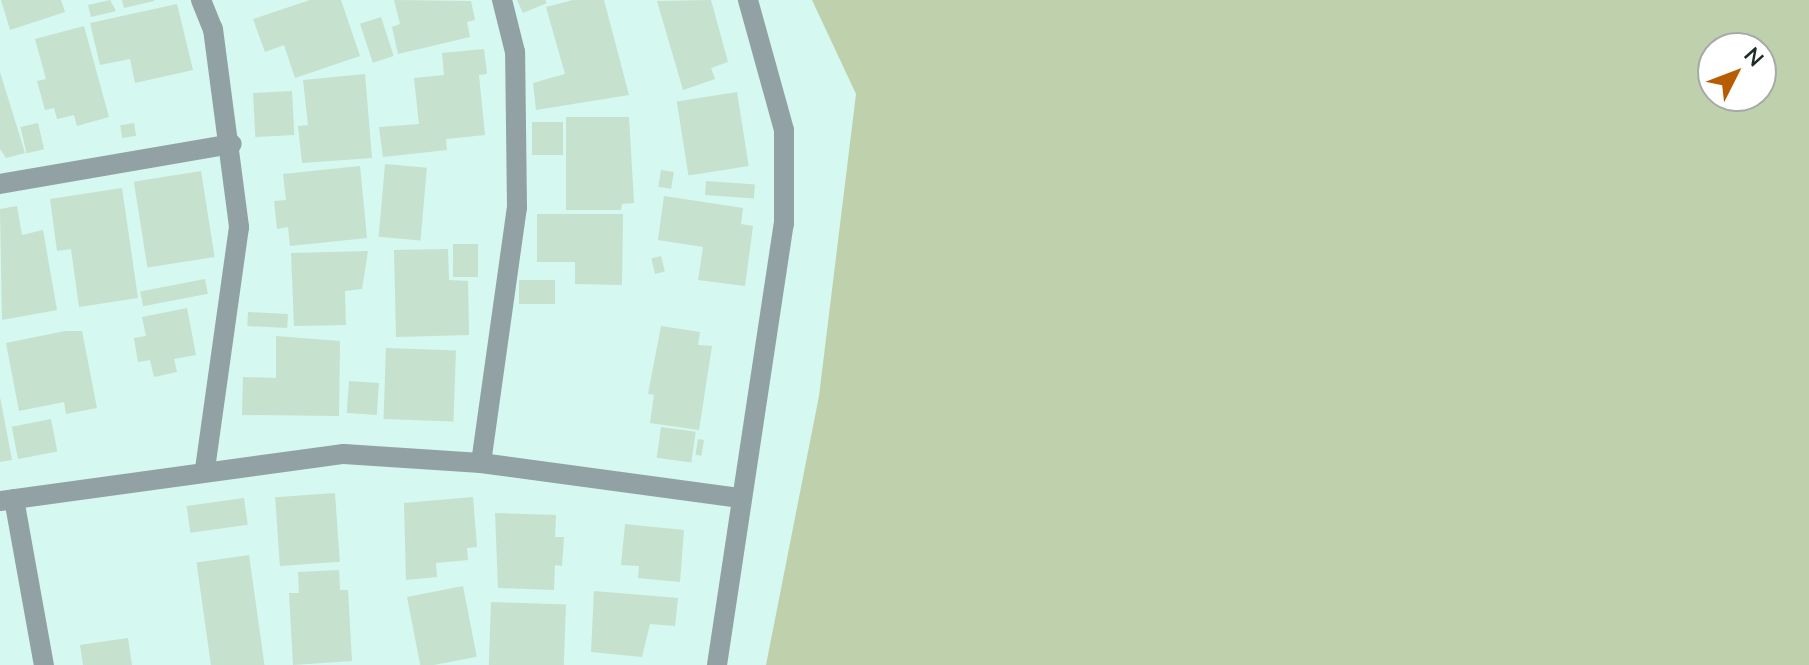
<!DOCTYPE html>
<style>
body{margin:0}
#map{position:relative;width:1809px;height:665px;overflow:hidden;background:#d5f8f0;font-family:"Nunito Sans",sans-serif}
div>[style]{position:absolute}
.green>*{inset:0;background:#bed1ac}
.building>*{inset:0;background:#c6e1ce;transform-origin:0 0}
.minor>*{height:20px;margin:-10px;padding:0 10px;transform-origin:10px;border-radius:10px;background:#92a1a3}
span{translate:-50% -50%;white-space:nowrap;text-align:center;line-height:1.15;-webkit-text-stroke:6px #fff;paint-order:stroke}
.north{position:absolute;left:1697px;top:32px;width:80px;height:80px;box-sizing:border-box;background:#fff;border:2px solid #a5aaa9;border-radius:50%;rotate:48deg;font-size:22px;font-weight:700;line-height:32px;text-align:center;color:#1d2b28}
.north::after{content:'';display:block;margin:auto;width:28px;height:36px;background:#b85c01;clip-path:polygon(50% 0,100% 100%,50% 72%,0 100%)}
</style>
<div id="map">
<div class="green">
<i style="clip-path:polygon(evenodd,812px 0,1809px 0,1809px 665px,766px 665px,819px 396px,856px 94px,812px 0,1713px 48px,1761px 48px,1761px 96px,1713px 96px,1713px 48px)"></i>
</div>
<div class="building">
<i style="clip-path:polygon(1px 0,61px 0,65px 12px,10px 30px)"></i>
<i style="clip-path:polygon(110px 0,116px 11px,91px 17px,88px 5px)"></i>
<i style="clip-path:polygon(122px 0,154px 0,154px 1px,124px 8px)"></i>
<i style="clip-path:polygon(310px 0,341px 0,360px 56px,295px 78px,284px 45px,265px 52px,253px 19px)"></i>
<i style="clip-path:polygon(394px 0,471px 1px,475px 20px,467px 22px,470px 37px,398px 54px,392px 27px,400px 24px)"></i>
<i style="clip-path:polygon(517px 0,545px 0,547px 3px,523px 13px)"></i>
<i style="clip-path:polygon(573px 0,604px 0,629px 95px,536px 110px,533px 83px,565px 74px,546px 7px)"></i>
<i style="clip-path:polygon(711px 0,728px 62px,711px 68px,715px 79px,683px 90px,657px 1px)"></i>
<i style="clip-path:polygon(177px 4px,193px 70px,135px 83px,130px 59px,100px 65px,90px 23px)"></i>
<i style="left:381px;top:17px;width:41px;height:22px;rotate:72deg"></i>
<i style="clip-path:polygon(84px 26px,109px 117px,77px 126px,74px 115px,57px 119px,54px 108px,45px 110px,37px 81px,46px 79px,35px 39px)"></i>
<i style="clip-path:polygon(484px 49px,487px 74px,479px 75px,485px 135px,446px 139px,447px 150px,383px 157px,379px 127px,419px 124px,414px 78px,444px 75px,442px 53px)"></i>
<i style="clip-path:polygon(0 72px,25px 153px,6px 158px,0 149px)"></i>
<i style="clip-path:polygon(365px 74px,372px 158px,302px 163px,298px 126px,308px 125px,303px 80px)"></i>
<i style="left:292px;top:91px;width:44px;height:39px;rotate:87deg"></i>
<i style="left:737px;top:92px;width:75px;height:61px;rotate:81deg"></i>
<i style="clip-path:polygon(566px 117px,629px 117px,634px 203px,622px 204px,621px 210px,566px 210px)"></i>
<i style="left:563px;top:122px;width:33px;height:31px;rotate:90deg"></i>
<i style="left:38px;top:123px;width:27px;height:18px;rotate:77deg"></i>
<i style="left:134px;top:123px;width:13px;height:14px;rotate:81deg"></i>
<i style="left:385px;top:164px;width:42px;height:73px;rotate:5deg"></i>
<i style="clip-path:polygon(360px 166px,367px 238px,290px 246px,288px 227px,277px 229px,274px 201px,286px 200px,283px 174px)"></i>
<i style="left:661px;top:170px;width:13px;height:17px;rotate:9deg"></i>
<i style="left:201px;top:171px;width:87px;height:68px;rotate:81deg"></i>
<i style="left:706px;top:181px;width:49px;height:14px;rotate:4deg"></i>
<i style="clip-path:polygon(122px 188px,138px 298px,79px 307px,71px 249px,57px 251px,50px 199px)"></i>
<i style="clip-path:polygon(664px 196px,743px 208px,741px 224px,753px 226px,745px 286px,698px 280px,703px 247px,658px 240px)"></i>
<i style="clip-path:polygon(17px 206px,22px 235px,43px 230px,57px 310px,2px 320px,0 209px)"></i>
<i style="clip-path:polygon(537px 214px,623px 214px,622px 285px,575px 284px,575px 262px,537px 262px)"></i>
<i style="left:453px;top:244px;width:25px;height:33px"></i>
<i style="clip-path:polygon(448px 249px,449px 280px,468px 281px,469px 335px,396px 337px,394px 250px)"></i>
<i style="clip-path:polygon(368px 251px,362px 289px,345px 291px,346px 325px,294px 326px,291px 253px)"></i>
<i style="left:661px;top:256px;width:16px;height:10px;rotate:76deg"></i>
<i style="left:205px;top:279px;width:15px;height:66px;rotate:79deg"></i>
<i style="left:519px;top:280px;width:36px;height:24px"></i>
<i style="clip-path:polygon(187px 308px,196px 355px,174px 359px,177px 372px,154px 377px,150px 360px,138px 362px,134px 338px,146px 336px,142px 317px)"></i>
<i style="left:248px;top:312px;width:40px;height:14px;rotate:3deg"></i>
<i style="clip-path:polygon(661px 326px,700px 332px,698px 345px,712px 346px,699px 430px,650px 423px,654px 395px,648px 394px)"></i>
<i style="clip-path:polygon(65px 331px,82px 331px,97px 408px,66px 414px,64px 402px,19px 411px,6px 343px)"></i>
<i style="clip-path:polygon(276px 336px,340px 341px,339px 416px,242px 415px,243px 377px,276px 378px)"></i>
<i style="left:386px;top:348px;width:70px;height:71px;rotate:2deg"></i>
<i style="left:349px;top:381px;width:30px;height:32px;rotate:4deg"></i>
<i style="clip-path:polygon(0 397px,12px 460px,0 462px)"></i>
<i style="left:51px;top:419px;width:33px;height:40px;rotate:79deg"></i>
<i style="left:661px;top:427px;width:35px;height:31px;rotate:8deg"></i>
<i style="left:698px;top:439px;width:6px;height:16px;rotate:9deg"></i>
<i style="left:335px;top:493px;width:69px;height:60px;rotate:86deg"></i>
<i style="clip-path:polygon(473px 497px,477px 547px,467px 548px,468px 560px,436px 563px,437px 577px,406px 580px,404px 503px)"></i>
<i style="left:244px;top:498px;width:27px;height:58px;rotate:82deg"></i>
<i style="clip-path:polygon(495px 513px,556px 515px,555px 537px,564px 537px,562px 566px,555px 565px,554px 590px,498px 588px)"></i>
<i style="clip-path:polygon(625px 524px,684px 530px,680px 582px,638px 578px,639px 566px,621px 565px)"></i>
<i style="left:249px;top:555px;width:111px;height:53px;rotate:82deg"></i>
<i style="clip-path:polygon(339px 570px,340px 590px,348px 590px,352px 661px,293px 665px,289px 593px,299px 593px,298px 572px)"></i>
<i style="left:463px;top:586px;width:72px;height:57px;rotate:79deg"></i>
<i style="clip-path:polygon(594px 591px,678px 598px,675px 626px,650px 624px,642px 657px,591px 652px)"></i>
<i style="left:491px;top:602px;width:75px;height:63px;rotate:2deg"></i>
<i style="clip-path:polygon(128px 638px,132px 665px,83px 665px,80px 645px)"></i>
</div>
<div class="minor">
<i style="left:201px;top:0;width:31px;rotate:68deg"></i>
<i style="left:213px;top:29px;width:200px;rotate:82.5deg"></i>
<i style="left:239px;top:227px;width:245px;rotate:98deg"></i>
<i style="left:0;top:184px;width:235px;rotate:-9.8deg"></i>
<i style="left:481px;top:463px;width:258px;rotate:-82deg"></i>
<i style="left:517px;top:208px;width:156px;rotate:-90.7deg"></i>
<i style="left:515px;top:52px;width:54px;rotate:-104deg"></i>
<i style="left:14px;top:499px;width:169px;rotate:79.8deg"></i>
<i style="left:0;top:501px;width:347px;rotate:-7.8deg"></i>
<i style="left:344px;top:454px;width:137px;rotate:3.8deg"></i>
<i style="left:481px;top:463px;width:262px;rotate:7.7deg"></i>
<i style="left:717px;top:665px;width:446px;rotate:-81.4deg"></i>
<i style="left:784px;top:224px;width:94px;rotate:-90deg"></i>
<i style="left:784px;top:130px;width:135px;rotate:-105.5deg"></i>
</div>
<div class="north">N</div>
</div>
